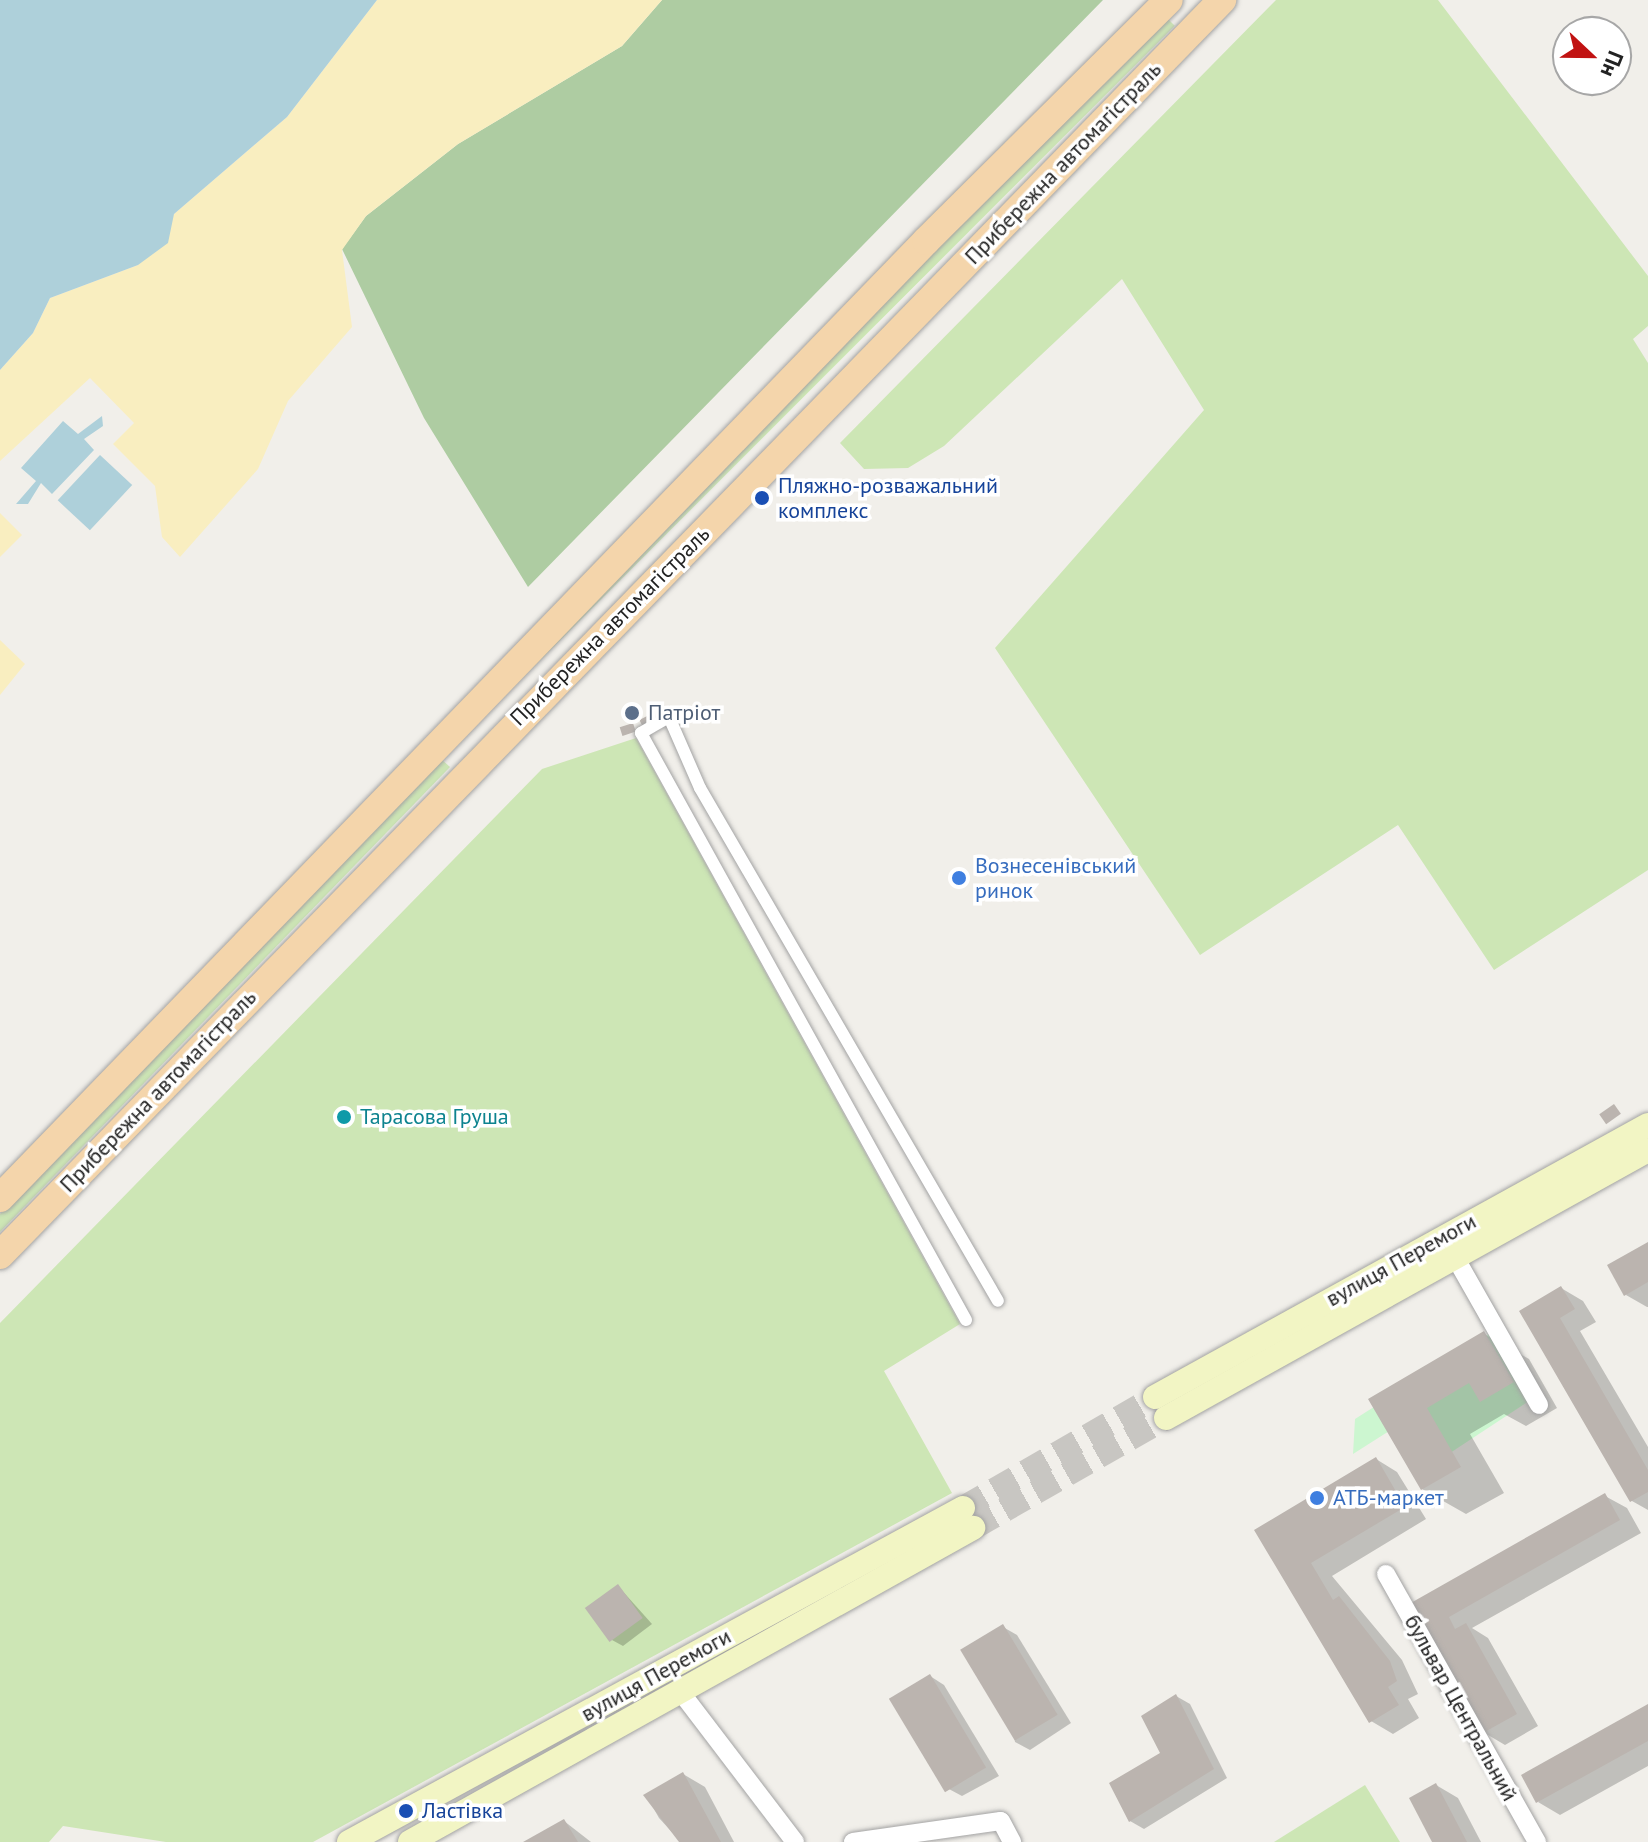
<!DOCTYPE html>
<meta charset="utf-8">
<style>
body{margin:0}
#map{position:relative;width:1648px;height:1842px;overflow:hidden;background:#f1efea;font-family:"PT Sans",sans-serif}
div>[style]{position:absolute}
.grass>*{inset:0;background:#cde6b5;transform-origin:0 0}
.forest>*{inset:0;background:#aecca2}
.sand>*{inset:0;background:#f9eec0}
.park>*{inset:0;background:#ccf6d0}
.water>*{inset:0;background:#aed0da;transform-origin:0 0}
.shadow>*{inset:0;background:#0003}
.building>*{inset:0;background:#bbb4af;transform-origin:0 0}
.secondary-tunnel>*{height:24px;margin-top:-12px;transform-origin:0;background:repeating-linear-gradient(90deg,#c8c6c2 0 24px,transparent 0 36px)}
.roads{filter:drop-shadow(0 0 2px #a3a3a3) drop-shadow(0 0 2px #a3a3a3)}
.pedestrian>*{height:12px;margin:-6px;padding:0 6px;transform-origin:6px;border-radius:6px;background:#fff}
.minor>*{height:18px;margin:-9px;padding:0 9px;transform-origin:9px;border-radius:9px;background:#fff}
.secondary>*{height:24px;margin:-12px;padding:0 12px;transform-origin:12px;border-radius:12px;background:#f2f5c4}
.primary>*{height:28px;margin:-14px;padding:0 14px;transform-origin:14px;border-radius:14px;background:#f4d5ab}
.dots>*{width:22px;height:22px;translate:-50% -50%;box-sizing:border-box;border:4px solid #fff;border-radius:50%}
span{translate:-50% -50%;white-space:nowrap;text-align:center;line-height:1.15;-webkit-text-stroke:7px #fff;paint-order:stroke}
.street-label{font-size:22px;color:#222}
.transit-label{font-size:22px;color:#164399}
.left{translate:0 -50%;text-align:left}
.service-label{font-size:22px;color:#4e5e75}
.shop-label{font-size:22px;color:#366cbe}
.culture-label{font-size:22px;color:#0d838f}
.north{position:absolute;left:1552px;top:16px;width:80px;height:80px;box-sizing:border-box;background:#fff;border:2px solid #a7a7a7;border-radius:50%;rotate:112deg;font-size:22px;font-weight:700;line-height:32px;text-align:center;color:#222}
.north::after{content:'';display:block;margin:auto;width:28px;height:36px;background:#c11312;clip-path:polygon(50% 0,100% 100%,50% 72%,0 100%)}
</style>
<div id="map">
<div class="grass">
<i style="clip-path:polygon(1276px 0,1438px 0,1648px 276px,1648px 326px,1633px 339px,1648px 363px,1648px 870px,1494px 970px,1398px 825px,1200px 955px,995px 648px,1204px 410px,1122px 279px,944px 446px,908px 468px,864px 469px,840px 443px)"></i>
<i style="left:1167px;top:18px;width:11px;height:950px;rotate:45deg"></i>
<i style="clip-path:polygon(636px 738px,960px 1324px,884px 1371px,952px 1493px,313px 1842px,166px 1842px,63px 1826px,49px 1842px,0 1842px,0 1323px,542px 769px)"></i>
<i style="clip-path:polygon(439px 757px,450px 767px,0 1232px,0 1214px)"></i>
<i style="clip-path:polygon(1365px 1785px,1400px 1842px,1274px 1842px)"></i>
</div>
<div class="forest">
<i style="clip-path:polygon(662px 0,1103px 0,528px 587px,424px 418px,342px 249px,366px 216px,458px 144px,622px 46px)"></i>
</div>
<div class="sand">
<i style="clip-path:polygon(377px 0,662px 0,622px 46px,458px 144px,366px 216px,342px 250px,352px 327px,288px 401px,258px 469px,180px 557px,162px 537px,155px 486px,113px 444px,134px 423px,90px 378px,0 461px,0 370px,33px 333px,50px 298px,138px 265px,174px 214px,287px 117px)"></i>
<i style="clip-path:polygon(0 513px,22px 535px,0 557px)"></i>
<i style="clip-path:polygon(0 640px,25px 664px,0 695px)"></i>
</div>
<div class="park">
<i style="clip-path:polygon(1490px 1333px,1529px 1401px,1447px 1455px,1419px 1412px,1353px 1454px,1355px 1419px)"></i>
</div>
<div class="water">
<i style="clip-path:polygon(0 0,377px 0,287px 117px,174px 214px,168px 243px,138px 265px,50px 298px,33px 333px,0 370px)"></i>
<i style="clip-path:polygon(102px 416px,103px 426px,84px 439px,94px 450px,52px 494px,41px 483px,28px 504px,16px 504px,36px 481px,21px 468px,63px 421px,78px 434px)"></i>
<i style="left:100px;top:455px;width:44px;height:62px;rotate:43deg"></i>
</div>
<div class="shadow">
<i style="clip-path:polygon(1648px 1244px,1648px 1307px,1647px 1307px,1626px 1295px)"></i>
<i style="clip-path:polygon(1561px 1288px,1583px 1301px,1596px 1322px,1580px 1331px,1648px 1447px,1648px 1510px,1632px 1501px,1521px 1311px)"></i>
<i style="clip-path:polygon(1484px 1334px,1529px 1359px,1557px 1408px,1526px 1426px,1504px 1414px,1470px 1434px,1504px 1493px,1466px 1514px,1422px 1489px,1370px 1400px)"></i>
<i style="clip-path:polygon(1376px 1459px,1397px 1472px,1426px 1519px,1332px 1576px,1402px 1660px,1418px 1694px,1408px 1699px,1419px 1718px,1393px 1734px,1371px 1721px,1257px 1530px)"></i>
<i style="clip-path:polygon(1605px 1496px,1627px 1508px,1641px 1533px,1472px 1628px,1488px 1638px,1538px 1726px,1505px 1745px,1483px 1732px,1411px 1605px)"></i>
<i style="clip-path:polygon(618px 1586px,652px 1624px,623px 1646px,612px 1640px)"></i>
<i style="clip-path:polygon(1003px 1627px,1017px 1635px,1071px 1723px,1030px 1750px,1015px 1742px)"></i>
<i style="clip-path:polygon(930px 1676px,944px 1685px,999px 1776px,962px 1796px,947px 1788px)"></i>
<i style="clip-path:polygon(1176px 1696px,1190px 1704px,1227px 1778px,1144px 1829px,1130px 1821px,1163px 1754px)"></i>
<i style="clip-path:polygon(1648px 1706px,1648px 1766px,1560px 1815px,1538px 1802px)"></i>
<i style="clip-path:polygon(683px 1774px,705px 1787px,734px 1842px,681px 1842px,659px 1818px,646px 1795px)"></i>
<i style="clip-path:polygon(1436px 1785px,1458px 1798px,1481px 1842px,1434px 1842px)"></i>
<i style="clip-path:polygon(564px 1821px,591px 1842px,527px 1842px)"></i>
</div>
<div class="building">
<i style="left:651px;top:714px;width:7px;height:13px;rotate:63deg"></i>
<i style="left:633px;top:723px;width:9px;height:14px;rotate:72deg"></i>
<i style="left:1614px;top:1104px;width:12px;height:18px;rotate:55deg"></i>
<i style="clip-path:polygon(1648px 1242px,1648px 1282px,1624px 1296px,1607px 1265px)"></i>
<i style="clip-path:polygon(1561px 1286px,1575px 1309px,1560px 1318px,1648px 1470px,1648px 1492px,1630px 1502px,1519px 1311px)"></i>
<i style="clip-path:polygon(1484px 1331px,1514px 1382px,1480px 1402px,1469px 1383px,1427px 1408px,1461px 1467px,1421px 1490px,1368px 1399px)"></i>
<i style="clip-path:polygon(1376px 1457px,1405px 1507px,1311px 1563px,1333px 1600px,1339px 1596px,1390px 1661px,1397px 1681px,1388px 1687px,1399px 1705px,1369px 1723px,1254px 1530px)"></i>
<i style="clip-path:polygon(1605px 1493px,1620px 1520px,1449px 1617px,1455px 1629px,1466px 1623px,1517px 1714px,1481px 1734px,1409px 1604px)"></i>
<i style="left:618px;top:1584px;width:42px;height:41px;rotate:54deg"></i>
<i style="left:1003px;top:1624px;width:106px;height:50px;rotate:59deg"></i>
<i style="left:930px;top:1674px;width:109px;height:48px;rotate:59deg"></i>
<i style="clip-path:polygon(1176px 1694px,1214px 1769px,1129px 1822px,1109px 1783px,1160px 1753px,1141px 1716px)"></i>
<i style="clip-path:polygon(1648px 1704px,1648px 1741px,1536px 1803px,1521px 1775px)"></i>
<i style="clip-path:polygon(683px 1772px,721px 1842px,679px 1842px,643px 1795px)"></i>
<i style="clip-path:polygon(1436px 1783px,1467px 1842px,1432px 1842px,1409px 1798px)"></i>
<i style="clip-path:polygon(564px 1819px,578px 1842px,523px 1842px)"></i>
</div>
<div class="secondary-tunnel">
<i style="left:963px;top:1508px;width:222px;rotate:-30deg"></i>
<i style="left:973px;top:1528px;width:222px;rotate:-29.7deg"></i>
</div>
<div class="roads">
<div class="pedestrian">
<i style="left:966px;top:1320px;width:671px;rotate:-118.97deg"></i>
<i style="left:641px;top:733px;width:32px;rotate:-30deg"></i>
<i style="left:669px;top:717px;width:77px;rotate:66.4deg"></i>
<i style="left:700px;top:788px;width:593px;rotate:59.85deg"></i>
</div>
<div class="minor">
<i style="left:1455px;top:1257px;width:170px;rotate:60.4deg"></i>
<i style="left:1386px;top:1574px;width:308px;rotate:60.6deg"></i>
<i style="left:680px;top:1691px;width:190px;rotate:52.7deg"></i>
<i style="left:853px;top:1842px;width:149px;rotate:-8.1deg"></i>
<i style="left:1001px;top:1821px;width:24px;rotate:62deg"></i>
</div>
<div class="secondary">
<i style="left:1155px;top:1397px;width:563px;rotate:-28.89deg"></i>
<i style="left:1166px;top:1418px;width:551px;rotate:-29.07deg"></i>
<i style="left:349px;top:1842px;width:699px;rotate:-28.55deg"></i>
<i style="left:410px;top:1842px;width:645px;rotate:-29.15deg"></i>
</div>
<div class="primary">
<i style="left:0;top:1198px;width:1332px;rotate:-45.94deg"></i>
<i style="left:926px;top:241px;width:342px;rotate:-44.8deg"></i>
<i style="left:0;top:1255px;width:1752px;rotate:-45.76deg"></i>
</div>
</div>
<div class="dots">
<i style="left:762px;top:498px;background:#1a4fb4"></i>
<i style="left:632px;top:713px;background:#5c6f8a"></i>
<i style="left:959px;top:878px;background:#3f7fe0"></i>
<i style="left:344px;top:1117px;background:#0f9aa8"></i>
<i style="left:1317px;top:1498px;background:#3f7fe0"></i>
<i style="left:406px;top:1811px;background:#1a4fb4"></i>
</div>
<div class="street-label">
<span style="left:1063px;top:163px;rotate:-46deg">Прибережна автомагістраль</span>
<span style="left:610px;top:626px;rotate:-45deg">Прибережна автомагістраль</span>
<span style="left:158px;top:1091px;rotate:-46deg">Прибережна автомагістраль</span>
<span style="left:1401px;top:1260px;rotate:-29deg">вулиця Перемоги</span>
<span style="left:656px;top:1675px;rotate:-29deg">вулиця Перемоги</span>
<span style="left:1461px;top:1708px;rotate:61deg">бульвар Центральний</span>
</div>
<div class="transit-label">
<span class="left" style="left:778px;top:498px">Пляжно-розважальний<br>комплекс</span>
<span class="left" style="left:422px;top:1811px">Ластівка</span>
</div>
<div class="service-label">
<span class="left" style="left:648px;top:713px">Патріот</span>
</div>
<div class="shop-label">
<span class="left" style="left:975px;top:878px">Вознесенівський<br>ринок</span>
<span class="left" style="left:1333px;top:1498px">АТБ-маркет</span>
</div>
<div class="culture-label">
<span class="left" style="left:360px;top:1117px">Тарасова Груша</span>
</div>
<div class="north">Пн</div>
</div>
